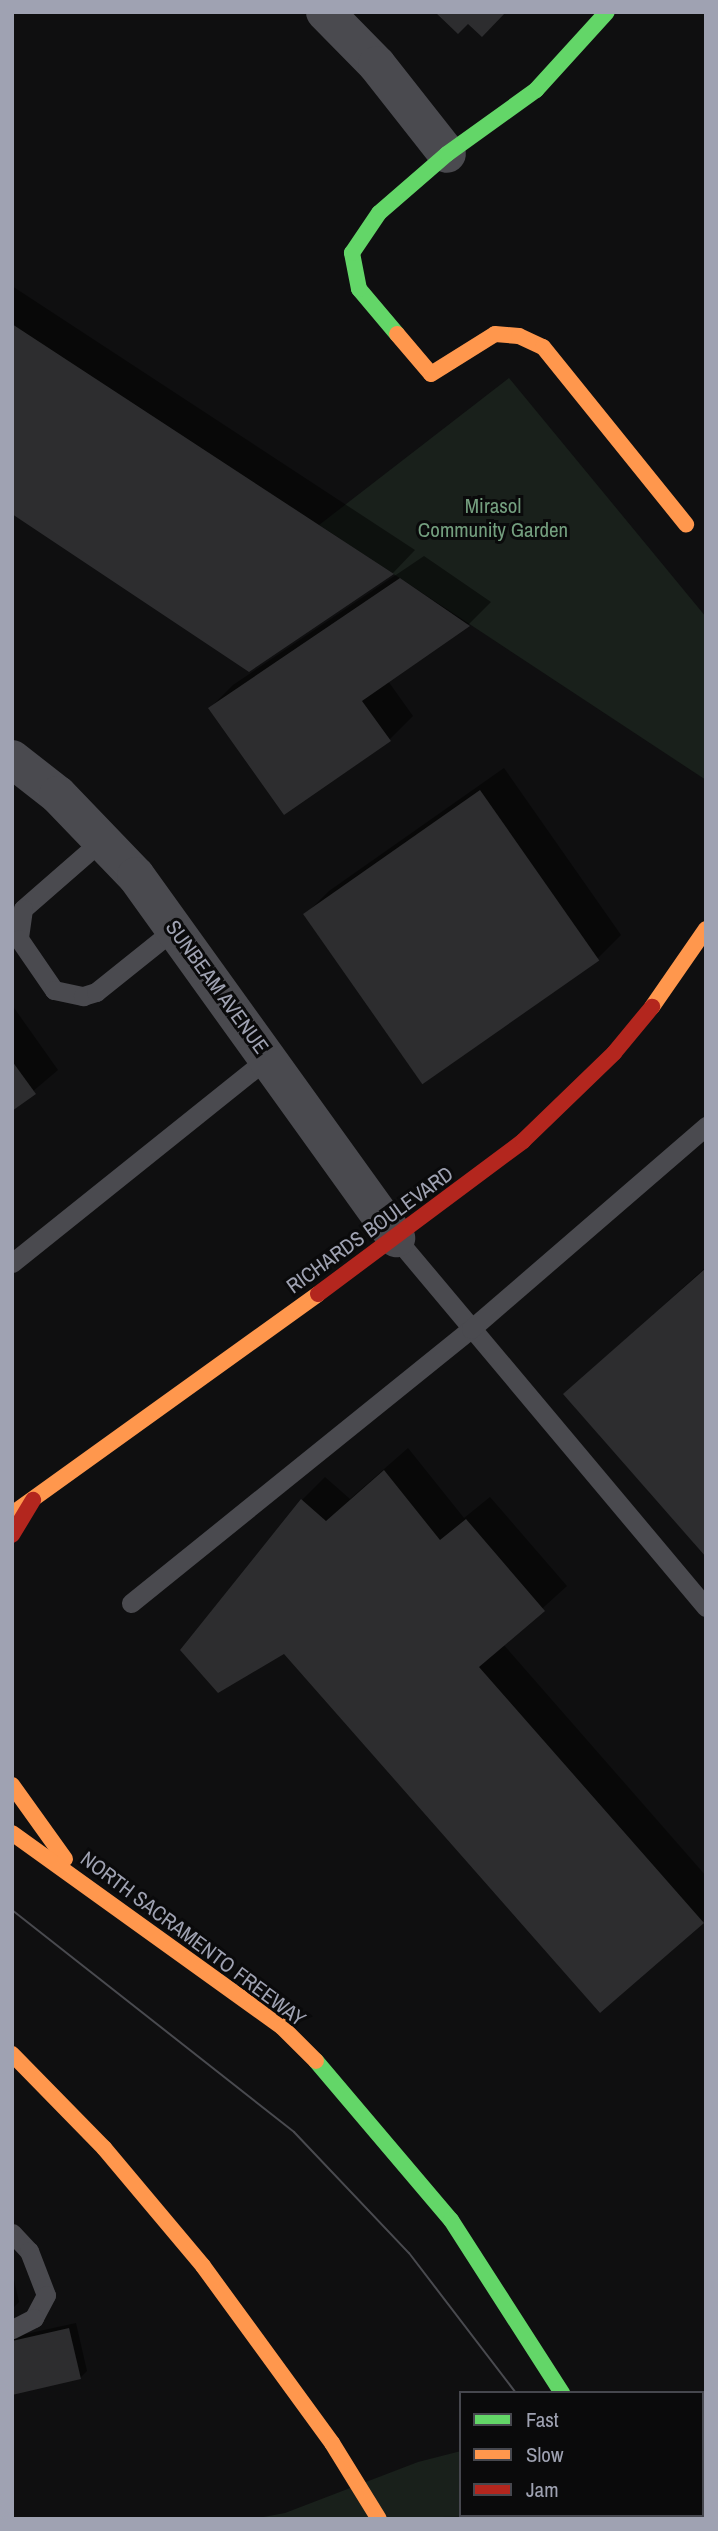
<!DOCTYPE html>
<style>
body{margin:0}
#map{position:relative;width:718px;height:2531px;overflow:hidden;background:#0f0f10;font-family:"Archivo Narrow",sans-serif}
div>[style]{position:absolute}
.green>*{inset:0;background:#19201b;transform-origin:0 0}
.shadow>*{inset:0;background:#0007}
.building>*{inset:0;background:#2d2d2f;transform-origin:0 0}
.lane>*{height:19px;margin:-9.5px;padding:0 9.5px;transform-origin:9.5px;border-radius:9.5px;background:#4a4a4f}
.street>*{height:38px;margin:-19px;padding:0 19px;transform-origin:19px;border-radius:19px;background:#4a4a4f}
.fast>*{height:16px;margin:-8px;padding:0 8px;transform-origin:8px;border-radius:8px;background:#63d668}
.slow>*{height:16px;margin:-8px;padding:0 8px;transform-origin:8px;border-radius:8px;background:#ff974d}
.jam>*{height:16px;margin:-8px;padding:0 8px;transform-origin:8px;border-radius:8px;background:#b3261e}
.tram>*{height:2px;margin:-1px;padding:0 1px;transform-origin:1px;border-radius:1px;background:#494a4f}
span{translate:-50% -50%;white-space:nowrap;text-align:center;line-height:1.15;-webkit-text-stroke:6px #0a0a0b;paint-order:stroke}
.park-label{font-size:21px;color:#749f7f}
.street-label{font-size:21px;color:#9fa2b2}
.frame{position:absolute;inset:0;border:14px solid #9fa2b2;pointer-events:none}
.legend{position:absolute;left:459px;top:2391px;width:245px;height:126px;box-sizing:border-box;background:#0a0a0b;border:2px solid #46474e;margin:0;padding:9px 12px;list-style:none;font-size:21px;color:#9fa2b2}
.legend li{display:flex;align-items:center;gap:14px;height:35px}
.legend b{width:35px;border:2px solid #46474e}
</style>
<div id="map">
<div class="green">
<i style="clip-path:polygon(509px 378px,706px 617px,706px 780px,319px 525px)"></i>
<i style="left:706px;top:2406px;width:89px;height:4px;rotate:90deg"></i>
<i style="clip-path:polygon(461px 2451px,461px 2515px,637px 2515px,252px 2519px,285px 2513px,418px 2462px)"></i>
</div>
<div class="shadow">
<i style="clip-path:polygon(12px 286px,415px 550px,393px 573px,249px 670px,12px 512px)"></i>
<i style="clip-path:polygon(424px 556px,491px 602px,469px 624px,388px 681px,413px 716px,390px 739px,285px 812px,210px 708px,233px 685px)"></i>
<i style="clip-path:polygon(504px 768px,621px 935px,598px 958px,306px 914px,329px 891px)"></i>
<i style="clip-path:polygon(12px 1005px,58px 1070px,12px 1109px)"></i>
<i style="clip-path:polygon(706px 1267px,706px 1555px,565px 1394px)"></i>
<i style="clip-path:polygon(408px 1448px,464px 1518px,490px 1497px,567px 1586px,503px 1644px,706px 1876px,706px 1918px,600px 2011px,302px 1500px,325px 1477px,350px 1499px)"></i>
<i style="clip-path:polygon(12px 2271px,19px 2302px,12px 2309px)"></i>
<i style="clip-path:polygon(76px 2323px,87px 2371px,80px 2378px,12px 2393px,12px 2337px)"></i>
</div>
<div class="building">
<i style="clip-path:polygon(435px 12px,506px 12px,482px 37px,468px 24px,458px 34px)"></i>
<i style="clip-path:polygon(12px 324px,319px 525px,394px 574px,249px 672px,12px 514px)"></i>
<i style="clip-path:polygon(400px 578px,470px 626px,362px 701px,391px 741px,284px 815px,208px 708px)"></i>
<i style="left:480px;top:790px;width:208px;height:216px;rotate:55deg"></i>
<i style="clip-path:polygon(12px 1061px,36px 1094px,12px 1111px)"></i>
<i style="clip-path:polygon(706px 1268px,706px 1557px,563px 1394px)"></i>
<i style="clip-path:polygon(384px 1470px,440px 1540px,466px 1519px,545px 1611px,479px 1667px,704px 1923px,600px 2013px,284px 1654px,218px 1693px,180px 1650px,301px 1499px,326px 1521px)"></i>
<i style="clip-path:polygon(69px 2328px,81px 2379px,12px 2395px,12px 2341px)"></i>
</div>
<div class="lane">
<i style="left:102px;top:840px;width:105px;rotate:138.9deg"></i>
<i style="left:23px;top:909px;width:30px;rotate:98deg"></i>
<i style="left:19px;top:939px;width:62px;rotate:55.5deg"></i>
<i style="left:54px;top:990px;width:30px;rotate:12deg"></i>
<i style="left:83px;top:996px;width:14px;rotate:-17deg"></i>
<i style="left:96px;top:992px;width:102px;rotate:-38.7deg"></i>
<i style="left:396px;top:1238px;width:482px;rotate:50deg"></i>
<i style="left:12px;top:1263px;width:328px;rotate:-38.7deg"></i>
<i style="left:131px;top:1603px;width:437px;rotate:-38.9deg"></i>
<i style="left:471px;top:1329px;width:311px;rotate:-40.8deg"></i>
<i style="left:12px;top:2233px;width:25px;rotate:47deg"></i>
<i style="left:29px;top:2251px;width:47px;rotate:68.9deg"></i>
<i style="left:46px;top:2295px;width:26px;rotate:118deg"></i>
<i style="left:34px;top:2318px;width:25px;rotate:153deg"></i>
</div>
<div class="street">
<i style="left:325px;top:12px;width:74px;rotate:45.5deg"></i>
<i style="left:377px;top:65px;width:113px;rotate:51.8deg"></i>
<i style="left:12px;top:759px;width:58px;rotate:38deg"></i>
<i style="left:58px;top:795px;width:112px;rotate:46.1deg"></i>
<i style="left:136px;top:876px;width:446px;rotate:54.3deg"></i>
</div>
<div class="fast">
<i style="left:397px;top:334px;width:59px;rotate:-130.2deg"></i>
<i style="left:359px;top:289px;width:37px;rotate:-101deg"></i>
<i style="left:352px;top:253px;width:48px;rotate:-56deg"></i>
<i style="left:379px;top:213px;width:90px;rotate:-40.9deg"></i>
<i style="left:447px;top:154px;width:110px;rotate:-35.7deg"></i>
<i style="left:536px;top:90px;width:105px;rotate:-47.7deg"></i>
<i style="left:316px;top:2061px;width:209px;rotate:49.7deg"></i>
<i style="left:451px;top:2220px;width:206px;rotate:57.3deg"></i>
</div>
<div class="slow">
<i style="left:397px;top:334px;width:52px;rotate:49.6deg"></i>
<i style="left:431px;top:374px;width:75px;rotate:-32deg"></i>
<i style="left:495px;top:334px;width:24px;rotate:5deg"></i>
<i style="left:519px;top:336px;width:26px;rotate:25deg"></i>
<i style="left:543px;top:347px;width:228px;rotate:51.1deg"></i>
<i style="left:652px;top:1007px;width:95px;rotate:-55.3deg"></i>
<i style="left:12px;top:1514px;width:377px;rotate:-35.7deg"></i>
<i style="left:12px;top:1785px;width:91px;rotate:54.4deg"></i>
<i style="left:12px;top:1833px;width:332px;rotate:35.7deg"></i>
<i style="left:282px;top:2027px;width:48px;rotate:45deg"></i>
<i style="left:12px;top:2054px;width:132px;rotate:45.6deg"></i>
<i style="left:104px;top:2148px;width:154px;rotate:50deg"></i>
<i style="left:203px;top:2266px;width:219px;rotate:53.9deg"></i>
<i style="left:332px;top:2443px;width:89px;rotate:58.3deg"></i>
<i style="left:629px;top:2515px;width:4px;rotate:63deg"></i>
</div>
<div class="jam">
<i style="left:318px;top:1294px;width:256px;rotate:-36.7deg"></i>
<i style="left:523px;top:1141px;width:127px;rotate:-44deg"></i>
<i style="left:614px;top:1053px;width:60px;rotate:-50.4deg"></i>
<i style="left:12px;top:1535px;width:41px;rotate:-59deg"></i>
</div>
<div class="tram">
<i style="left:12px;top:1910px;width:359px;rotate:38.2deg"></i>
<i style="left:294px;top:2132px;width:167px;rotate:46.5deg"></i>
<i style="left:409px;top:2253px;width:176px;rotate:52.6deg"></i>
<i style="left:587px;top:2515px;width:4px;rotate:63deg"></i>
</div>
<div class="park-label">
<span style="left:493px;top:518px">Mirasol<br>Community Garden</span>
</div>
<div class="street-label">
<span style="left:217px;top:987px;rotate:54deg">SUNBEAM AVENUE</span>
<span style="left:370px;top:1230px;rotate:-36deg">RICHARDS BOULEVARD</span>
<span style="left:193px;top:1939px;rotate:37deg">NORTH SACRAMENTO FREEWAY</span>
</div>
<div class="frame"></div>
<ul class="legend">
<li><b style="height:9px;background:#63d668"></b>Fast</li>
<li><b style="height:9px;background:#ff974d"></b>Slow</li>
<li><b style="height:9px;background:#b3261e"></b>Jam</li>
</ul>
</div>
